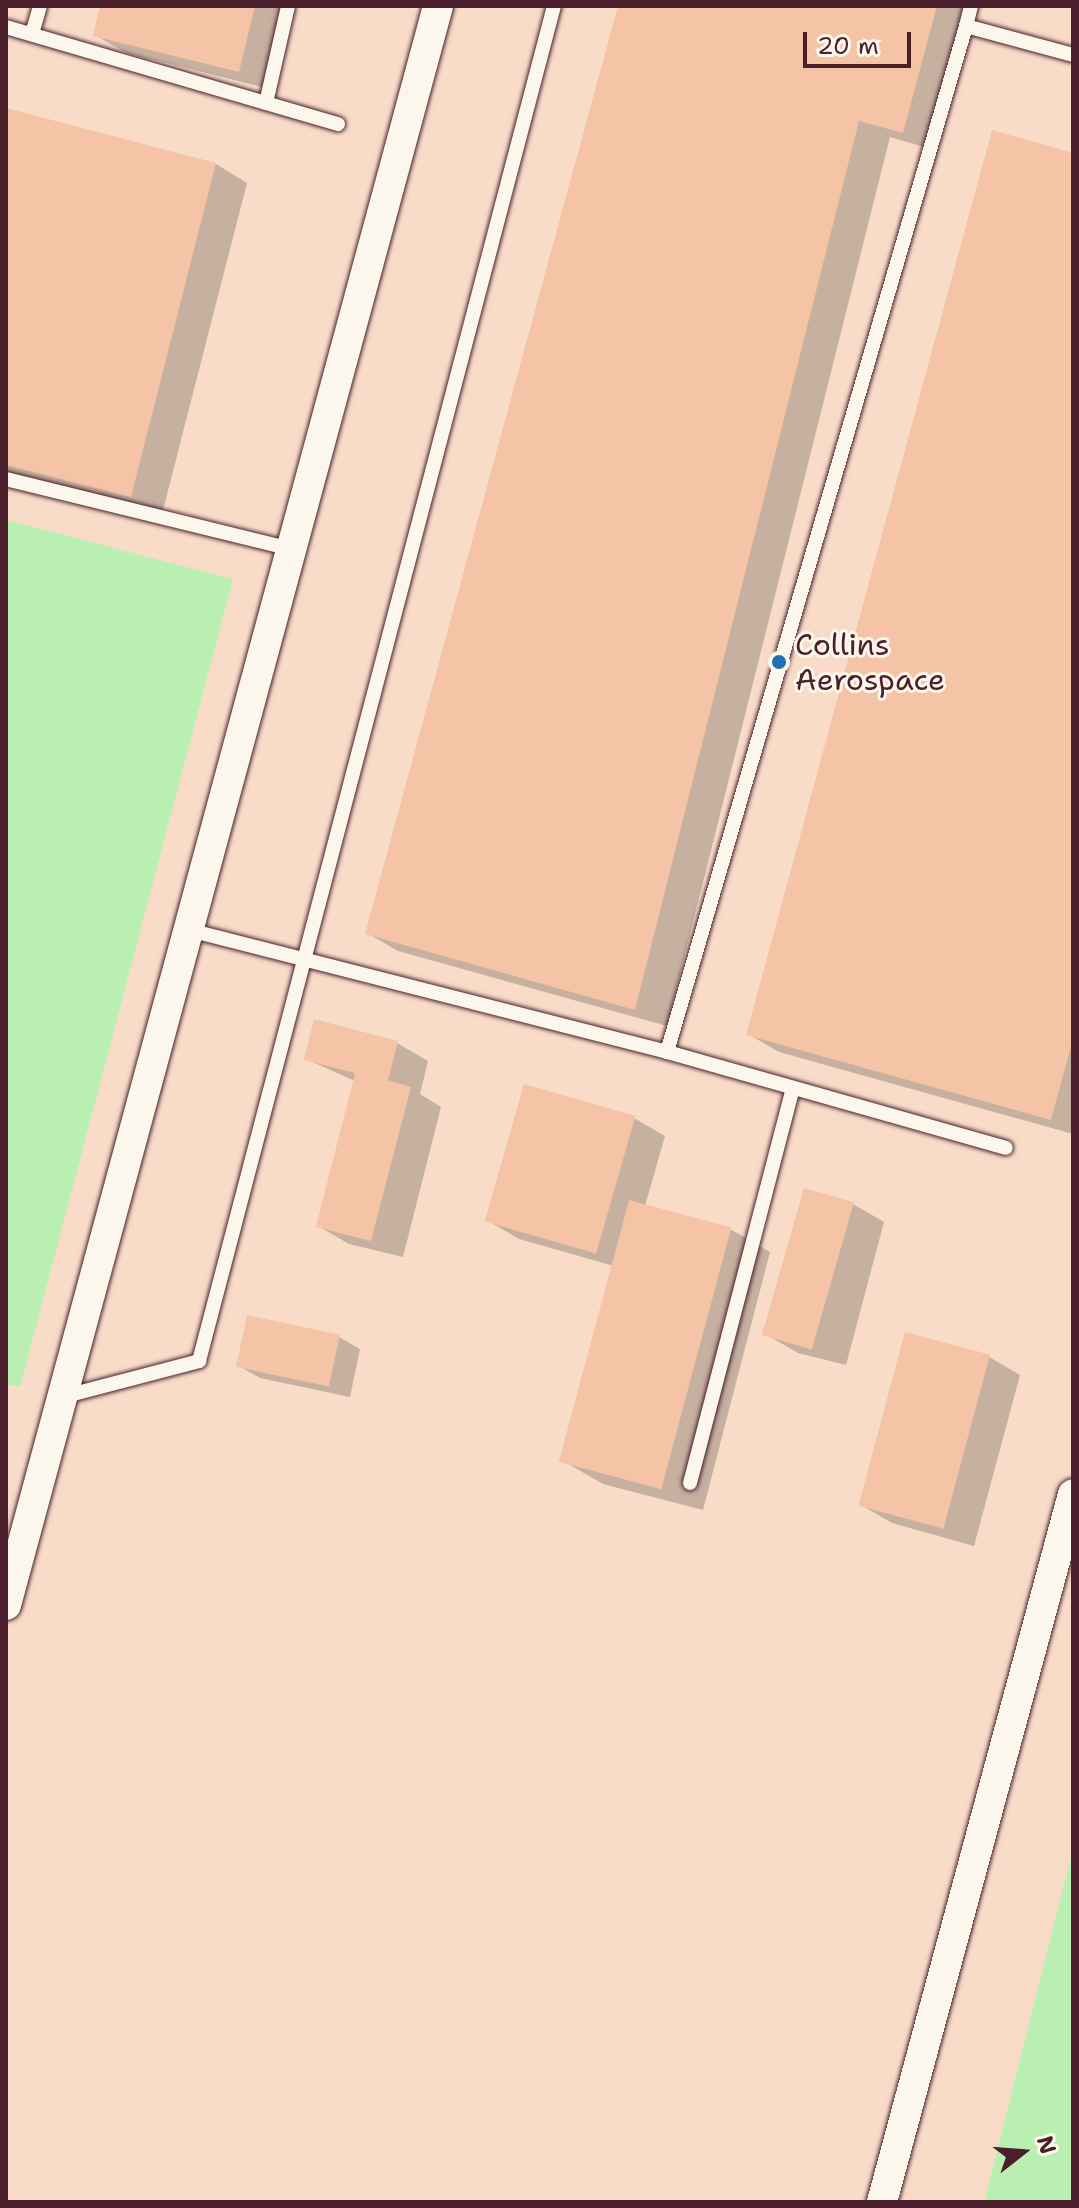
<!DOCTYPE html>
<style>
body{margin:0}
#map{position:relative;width:1079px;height:2208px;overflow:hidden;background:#f9e7d7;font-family:"Shantell Sans",sans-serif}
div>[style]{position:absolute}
.built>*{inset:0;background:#f8dcc8}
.green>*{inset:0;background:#b9efb1}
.shadow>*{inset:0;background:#0003}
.building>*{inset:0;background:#f5c3a5;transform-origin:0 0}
.roads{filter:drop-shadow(0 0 2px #4a1f2b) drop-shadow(0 0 2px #4a1f2b)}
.service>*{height:14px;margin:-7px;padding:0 7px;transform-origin:7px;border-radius:7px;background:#fbf7ec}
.minor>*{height:30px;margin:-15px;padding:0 15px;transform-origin:15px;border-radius:15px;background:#fbf7ec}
.dots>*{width:22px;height:22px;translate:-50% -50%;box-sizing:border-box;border:4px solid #fbf7ec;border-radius:50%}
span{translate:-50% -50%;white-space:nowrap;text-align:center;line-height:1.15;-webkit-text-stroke:6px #fbf7ec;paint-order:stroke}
.poi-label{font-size:30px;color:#4a1f2b}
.left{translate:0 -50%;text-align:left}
.frame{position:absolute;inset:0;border:8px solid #4a1f2b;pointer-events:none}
.north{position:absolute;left:983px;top:2112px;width:80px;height:80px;-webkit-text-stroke:6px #fbf7ec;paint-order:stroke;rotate:73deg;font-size:22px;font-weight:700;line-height:32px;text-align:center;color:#4a1f2b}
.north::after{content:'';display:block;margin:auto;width:28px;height:36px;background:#4a1f2b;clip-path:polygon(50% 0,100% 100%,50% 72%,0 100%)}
.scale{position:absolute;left:803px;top:32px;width:108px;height:36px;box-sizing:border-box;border:4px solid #4a1f2b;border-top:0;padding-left:10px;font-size:24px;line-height:28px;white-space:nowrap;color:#4a1f2b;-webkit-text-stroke:6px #fbf7ec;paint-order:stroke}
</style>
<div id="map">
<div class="built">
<i style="clip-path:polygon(6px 6px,1073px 6px,1073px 1849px,984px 2202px,6px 2202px)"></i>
</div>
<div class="green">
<i style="clip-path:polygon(6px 520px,233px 579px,20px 1387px,6px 1384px)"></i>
<i style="clip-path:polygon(1073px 1849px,1073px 2202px,984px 2202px)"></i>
</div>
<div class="shadow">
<i style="clip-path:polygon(102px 6px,288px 6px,270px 89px,126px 53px,95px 35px)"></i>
<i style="clip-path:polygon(620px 6px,973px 6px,934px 150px,890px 137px,667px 1026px,398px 951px,367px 933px)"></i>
<i style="clip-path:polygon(6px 110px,216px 164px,247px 183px,162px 514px,6px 473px)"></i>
<i style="clip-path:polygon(1073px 155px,1073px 1134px,779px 1052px,748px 1034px)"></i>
<i style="clip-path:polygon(397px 1043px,428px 1061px,420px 1094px,441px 1107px,403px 1257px,349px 1244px,318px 1226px,355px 1081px,306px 1059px)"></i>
<i style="clip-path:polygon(634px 1118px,665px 1136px,645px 1206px,730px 1229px,770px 1252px,703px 1510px,603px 1484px,563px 1461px,614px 1266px,519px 1239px,488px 1221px)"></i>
<i style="clip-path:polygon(853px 1204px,884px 1222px,846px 1365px,798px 1353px,767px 1335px)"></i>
<i style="clip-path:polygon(339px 1337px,360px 1349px,350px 1397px,260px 1378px,239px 1366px)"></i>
<i style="clip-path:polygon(989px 1357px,1020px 1375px,974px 1546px,892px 1523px,861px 1505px)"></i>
</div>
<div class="building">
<i style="clip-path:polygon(100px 6px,255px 6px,239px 72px,93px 36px)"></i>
<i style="clip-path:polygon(618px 6px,937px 6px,903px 133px,859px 121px,635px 1010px,365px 934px)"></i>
<i style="clip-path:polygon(6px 108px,216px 163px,131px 497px,6px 465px)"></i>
<i style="clip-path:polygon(992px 130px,1073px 153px,1073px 1039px,1051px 1120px,746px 1035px)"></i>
<i style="clip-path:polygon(314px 1019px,398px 1041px,388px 1080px,411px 1087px,371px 1241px,316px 1227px,355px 1073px,304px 1060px)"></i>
<i style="left:524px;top:1084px;width:116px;height:143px;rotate:16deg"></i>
<i style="left:804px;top:1188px;width:52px;height:153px;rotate:16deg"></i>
<i style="left:629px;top:1200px;width:106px;height:271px;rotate:15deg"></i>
<i style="left:247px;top:1315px;width:95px;height:53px;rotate:12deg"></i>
<i style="left:905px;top:1332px;width:88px;height:180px;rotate:15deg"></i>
</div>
<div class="roads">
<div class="service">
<i style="left:971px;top:6px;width:21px;rotate:104deg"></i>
<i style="left:966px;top:26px;width:111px;rotate:15.2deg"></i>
<i style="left:6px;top:27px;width:346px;rotate:16.3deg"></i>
<i style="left:32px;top:34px;width:29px;rotate:-74deg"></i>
<i style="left:266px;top:103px;width:99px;rotate:-77.2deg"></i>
<i style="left:6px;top:479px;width:294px;rotate:13.8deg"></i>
<i style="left:189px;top:930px;width:493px;rotate:14.3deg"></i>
<i style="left:667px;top:1052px;width:352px;rotate:15.8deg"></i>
<i style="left:667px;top:1052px;width:1069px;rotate:-73.75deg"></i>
<i style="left:62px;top:1397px;width:142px;rotate:-14.7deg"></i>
<i style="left:199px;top:1361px;width:1401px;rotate:-75.32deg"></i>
<i style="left:690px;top:1483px;width:408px;rotate:-75.4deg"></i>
</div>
<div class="minor">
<i style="left:6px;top:1605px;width:1656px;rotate:-74.88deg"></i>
<i style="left:882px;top:2202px;width:733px;rotate:-74.9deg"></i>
</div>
</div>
<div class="dots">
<i style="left:779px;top:662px;background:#1f6fb2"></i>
</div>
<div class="poi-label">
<span class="left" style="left:795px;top:662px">Collins<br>Aerospace</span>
</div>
<div class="frame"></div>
<div class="north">N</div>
<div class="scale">20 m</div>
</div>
